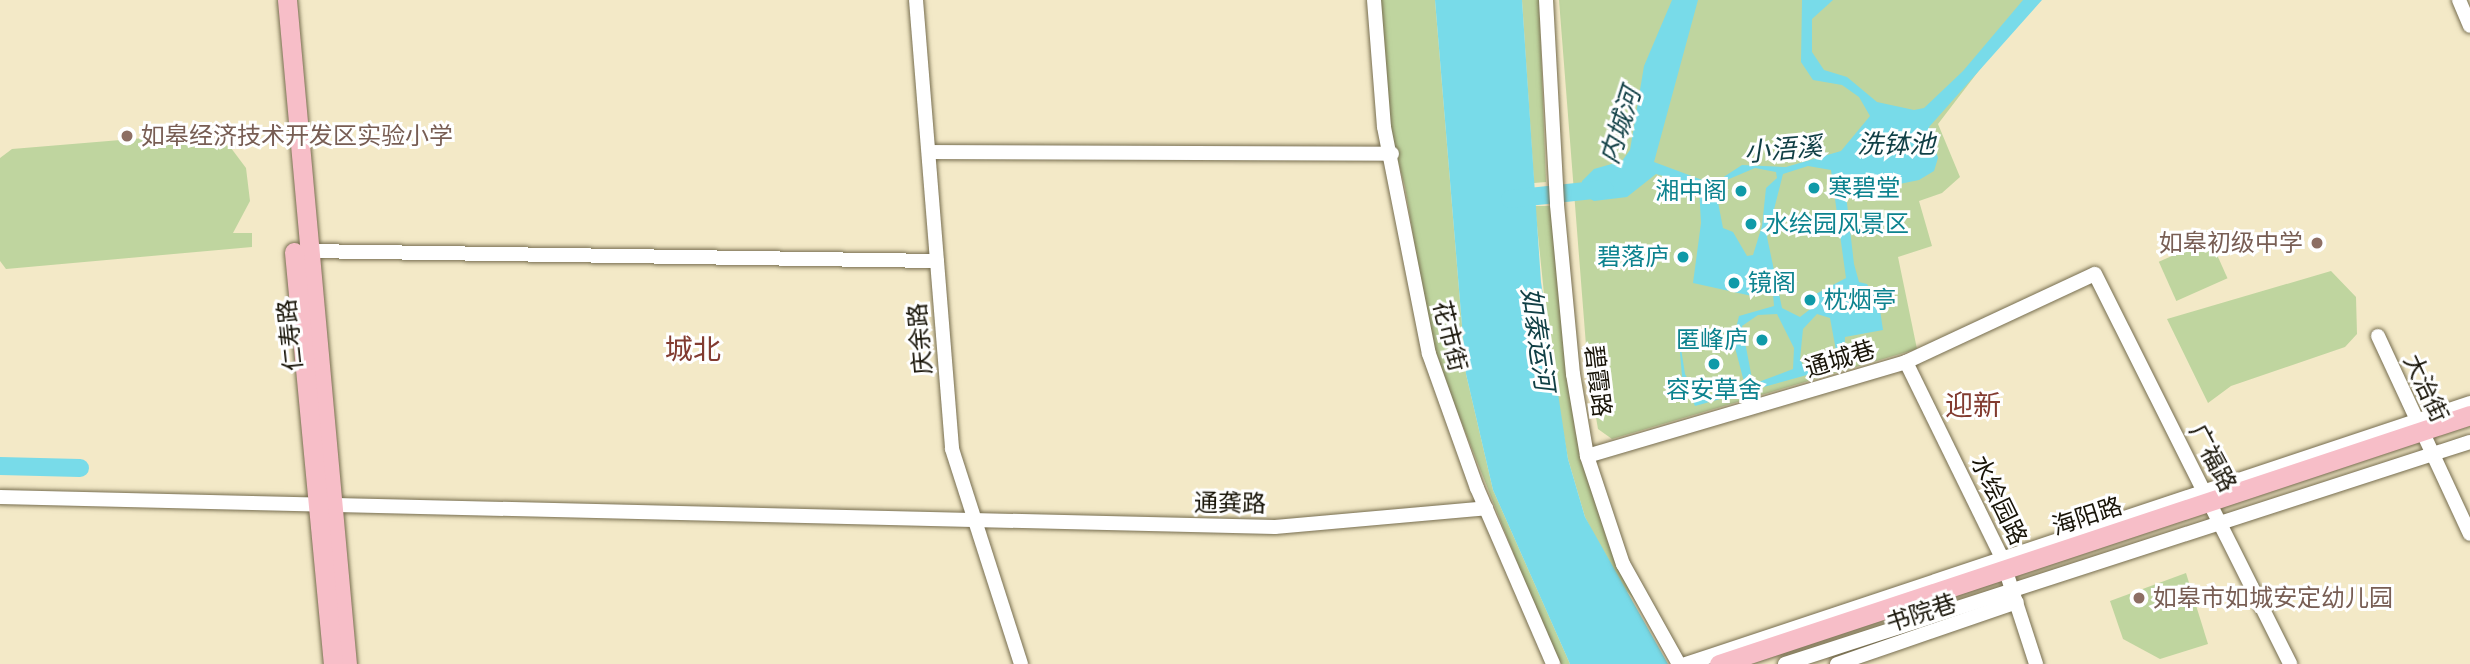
<!DOCTYPE html>
<meta charset="utf-8">
<style>
body{margin:0}
#map{position:relative;width:2470px;height:664px;overflow:hidden;background:#f3e9c7;font-family:"Zilla Slab","Noto Sans SC",serif}
div>[style]{position:absolute}
.green>*{inset:0;background:#bfd59f;transform-origin:0 0}
.water>*{inset:0;background:#78dbe9}
.river>*{height:18px;margin:-9px;padding:0 9px;transform-origin:9px;border-radius:9px;background:#78dbe9}
.roads{filter:drop-shadow(0 0 2px #766d4f) drop-shadow(0 0 2px #766d4f)}
.minor>*{height:14px;margin:-7px;padding:0 7px;transform-origin:7px;border-radius:7px;background:#fff}
.major>*{height:19px;margin:-9.5px;padding:0 9.5px;transform-origin:9.5px;border-radius:9.5px;background:#f7bec8}
.dots>*{width:19px;height:19px;translate:-50% -50%;box-sizing:border-box;border:4px solid #fff;border-radius:50%}
span{translate:-50% -50%;white-space:nowrap;text-align:center;line-height:1.15;-webkit-text-stroke:6px #fff;paint-order:stroke}
.education-label{font-size:24px;color:#785e54}
.left{translate:0 -50%;text-align:left}
.right{translate:-100% -50%;text-align:right}
.culture-label{font-size:24px;color:#0d838f}
.street-label{font-size:24px;color:#181408}
.water-label{font-size:26px;color:#103f45;font-style:italic}
.quarter-label{font-size:28px;color:#823b30}
</style>
<div id="map">
<div class="green">
<i style="clip-path:polygon(1379px 0,1435px 0,1466px 374px,1493px 490px,1570px 664px,1561px 664px,1544px 630px,1432px 348px,1405px 187px,1389px 127px)"></i>
<i style="clip-path:polygon(1522px 0,1539px 0,1546px 182px,1534px 183px)"></i>
<i style="clip-path:polygon(1559px 0,2033px 0,1938px 124px,1960px 177px,1942px 193px,1919px 201px,1932px 246px,1898px 257px,1917px 349px,1612px 439px,1598px 429px,1588px 371px)"></i>
<i style="clip-path:polygon(205px 133px,231px 148px,246px 168px,250px 201px,233px 233px,252px 233px,252px 247px,6px 269px,0 261px,0 158px,12px 149px)"></i>
<i style="clip-path:polygon(1535px 206px,1550px 206px,1575px 431px,1607px 540px,1635px 600px,1615px 578px,1585px 517px,1568px 459px,1551px 362px)"></i>
<i style="left:2210px;top:239px;width:43px;height:56px;rotate:66deg"></i>
<i style="clip-path:polygon(2331px 271px,2356px 297px,2357px 334px,2345px 347px,2231px 386px,2208px 403px,2167px 319px)"></i>
<i style="clip-path:polygon(2186px 573px,2208px 644px,2160px 659px,2123px 639px,2110px 601px)"></i>
</div>
<div class="water">
<i style="clip-path:polygon(1435px 0,1522px 0,1541px 282px,1568px 459px,1585px 517px,1668px 664px,1570px 664px,1493px 490px,1466px 374px)"></i>
<i style="clip-path:polygon(evenodd,1672px 0,1698px 0,1654px 162px,1713px 184px,1742px 165px,1786px 167px,1841px 151px,1870px 116px,1859px 97px,1842px 85px,1813px 80px,1801px 62px,1802px 0,1833px 0,1812px 19px,1812px 52px,1824px 70px,1847px 77px,1877px 102px,1914px 110px,1924px 108px,1963px 71px,2023px 0,2042px 0,1929px 127px,1938px 158px,1934px 171px,1919px 180px,1846px 195px,1854px 264px,1859px 282px,1867px 284px,1879px 303px,1883px 330px,1845px 337px,1844px 357px,1825px 370px,1695px 406px,1682px 376px,1678px 329px,1685px 374px,1696px 394px,1707px 398px,1729px 394px,1744px 382px,1733px 340px,1739px 316px,1774px 306px,1773px 294px,1763px 287px,1752px 296px,1693px 283px,1701px 223px,1699px 187px,1656px 174px,1627px 197px,1594px 201px,1581px 194px,1582px 181px,1594px 169px,1622px 161px,1630px 150px,1644px 66px,1672px 0,1808px 166px,1831px 170px,1846px 278px,1812px 296px,1813px 307px,1800px 317px,1782px 308px,1767px 237px,1783px 174px,1808px 166px,1672px 0,1755px 168px,1776px 172px,1777px 178px,1766px 188px,1762px 226px,1753px 255px,1747px 256px,1733px 232px,1723px 228px,1717px 197px,1722px 182px,1755px 168px,1672px 0,1777px 314px,1794px 348px,1793px 369px,1753px 384px,1742px 326px,1758px 315px,1777px 314px,1672px 0,1817px 314px,1830px 318px,1837px 356px,1806px 371px,1800px 359px,1803px 329px,1817px 314px)"></i>
</div>
<div class="river">
<i style="left:1510px;top:199px;width:95px;rotate:-6.1deg"></i>
<i style="left:0;top:466px;width:80px;rotate:1.4deg"></i>
</div>
<div class="roads">
<div class="minor">
<i style="left:916px;top:0;width:450px;rotate:85.4deg"></i>
<i style="left:952px;top:449px;width:226px;rotate:72.2deg"></i>
<i style="left:1374px;top:0;width:127px;rotate:85.5deg"></i>
<i style="left:1384px;top:127px;width:231px;rotate:78.8deg"></i>
<i style="left:1429px;top:354px;width:142px;rotate:70.3deg"></i>
<i style="left:1477px;top:488px;width:192px;rotate:66.6deg"></i>
<i style="left:1546px;top:0;width:205px;rotate:86.9deg"></i>
<i style="left:1557px;top:205px;width:170px;rotate:84.6deg"></i>
<i style="left:1573px;top:374px;width:83px;rotate:80.3deg"></i>
<i style="left:1587px;top:456px;width:114px;rotate:71.6deg"></i>
<i style="left:1623px;top:564px;width:115px;rotate:60.8deg"></i>
<i style="left:2459px;top:0;width:28px;rotate:67deg"></i>
<i style="left:929px;top:152px;width:463px;rotate:0.2deg"></i>
<i style="left:307px;top:251px;width:630px;rotate:0.91deg"></i>
<i style="left:2378px;top:336px;width:218px;rotate:65.1deg"></i>
<i style="left:1906px;top:362px;width:216px;rotate:63.9deg"></i>
<i style="left:2001px;top:556px;width:114px;rotate:72deg"></i>
<i style="left:1587px;top:456px;width:333px;rotate:-16.4deg"></i>
<i style="left:1906px;top:362px;width:208px;rotate:-25deg"></i>
<i style="left:2095px;top:274px;width:436px;rotate:63.4deg"></i>
<i style="left:0;top:497px;width:1275px;rotate:1.35deg"></i>
<i style="left:1275px;top:527px;width:212px;rotate:-5.1deg"></i>
<i style="left:1686px;top:664px;width:826px;rotate:-18.41deg"></i>
<i style="left:1785px;top:664px;width:720px;rotate:-17.96deg"></i>
<i style="left:1837px;top:664px;width:190px;rotate:-19deg"></i>
</div>
<div class="major">
<i style="left:287px;top:0;width:667px;rotate:84.84deg"></i>
<i style="left:294px;top:252px;width:414px;rotate:84.6deg"></i>
<i style="left:1719px;top:664px;width:791px;rotate:-18.34deg"></i>
</div>
</div>
<div class="dots">
<i style="left:127px;top:136px;background:#8d6e63"></i>
<i style="left:1814px;top:188px;background:#0f9aa8"></i>
<i style="left:1741px;top:191px;background:#0f9aa8"></i>
<i style="left:1751px;top:224px;background:#0f9aa8"></i>
<i style="left:2317px;top:243px;background:#8d6e63"></i>
<i style="left:1683px;top:257px;background:#0f9aa8"></i>
<i style="left:1734px;top:283px;background:#0f9aa8"></i>
<i style="left:1810px;top:300px;background:#0f9aa8"></i>
<i style="left:1762px;top:340px;background:#0f9aa8"></i>
<i style="left:1714px;top:364px;background:#0f9aa8"></i>
<i style="left:2139px;top:598px;background:#8d6e63"></i>
</div>
<div class="education-label">
<span class="left" style="left:141px;top:136px">如皋经济技术开发区实验小学</span>
<span class="right" style="left:2303px;top:243px">如皋初级中学</span>
<span class="left" style="left:2153px;top:598px">如皋市如城安定幼儿园</span>
</div>
<div class="culture-label">
<span class="left" style="left:1828px;top:188px">寒碧堂</span>
<span class="right" style="left:1727px;top:191px">湘中阁</span>
<span class="left" style="left:1765px;top:224px">水绘园风景区</span>
<span class="right" style="left:1669px;top:257px">碧落庐</span>
<span class="left" style="left:1748px;top:283px">镜阁</span>
<span class="left" style="left:1824px;top:300px">枕烟亭</span>
<span class="right" style="left:1748px;top:340px">匿峰庐</span>
<span style="left:1714px;top:390px">容安草舍</span>
</div>
<div class="street-label">
<span style="left:290px;top:335px;rotate:-96deg">仁寿路</span>
<span style="left:1450px;top:336px;rotate:76deg">花市街</span>
<span style="left:920px;top:339px;rotate:-95deg">庆余路</span>
<span style="left:1840px;top:359px;rotate:-17deg">通城巷</span>
<span style="left:1598px;top:381px;rotate:83deg">碧霞路</span>
<span style="left:2426px;top:388px;rotate:65deg">大治街</span>
<span style="left:2213px;top:458px;rotate:62deg">广福路</span>
<span style="left:1999px;top:500px;rotate:64deg">水绘园路</span>
<span style="left:1230px;top:503px;rotate:1deg">通龚路</span>
<span style="left:2087px;top:516px;rotate:-18deg">海阳路</span>
<span style="left:1921px;top:613px;rotate:-18deg">书院巷</span>
</div>
<div class="water-label">
<span style="left:1621px;top:126px;rotate:-72deg">内城河</span>
<span style="left:1896px;top:145px">洗钵池</span>
<span style="left:1783px;top:150px;rotate:-5deg">小浯溪</span>
<span style="left:1537px;top:339px;rotate:82deg">如泰运河</span>
</div>
<div class="quarter-label">
<span style="left:693px;top:350px">城北</span>
<span style="left:1973px;top:406px">迎新</span>
</div>
</div>
